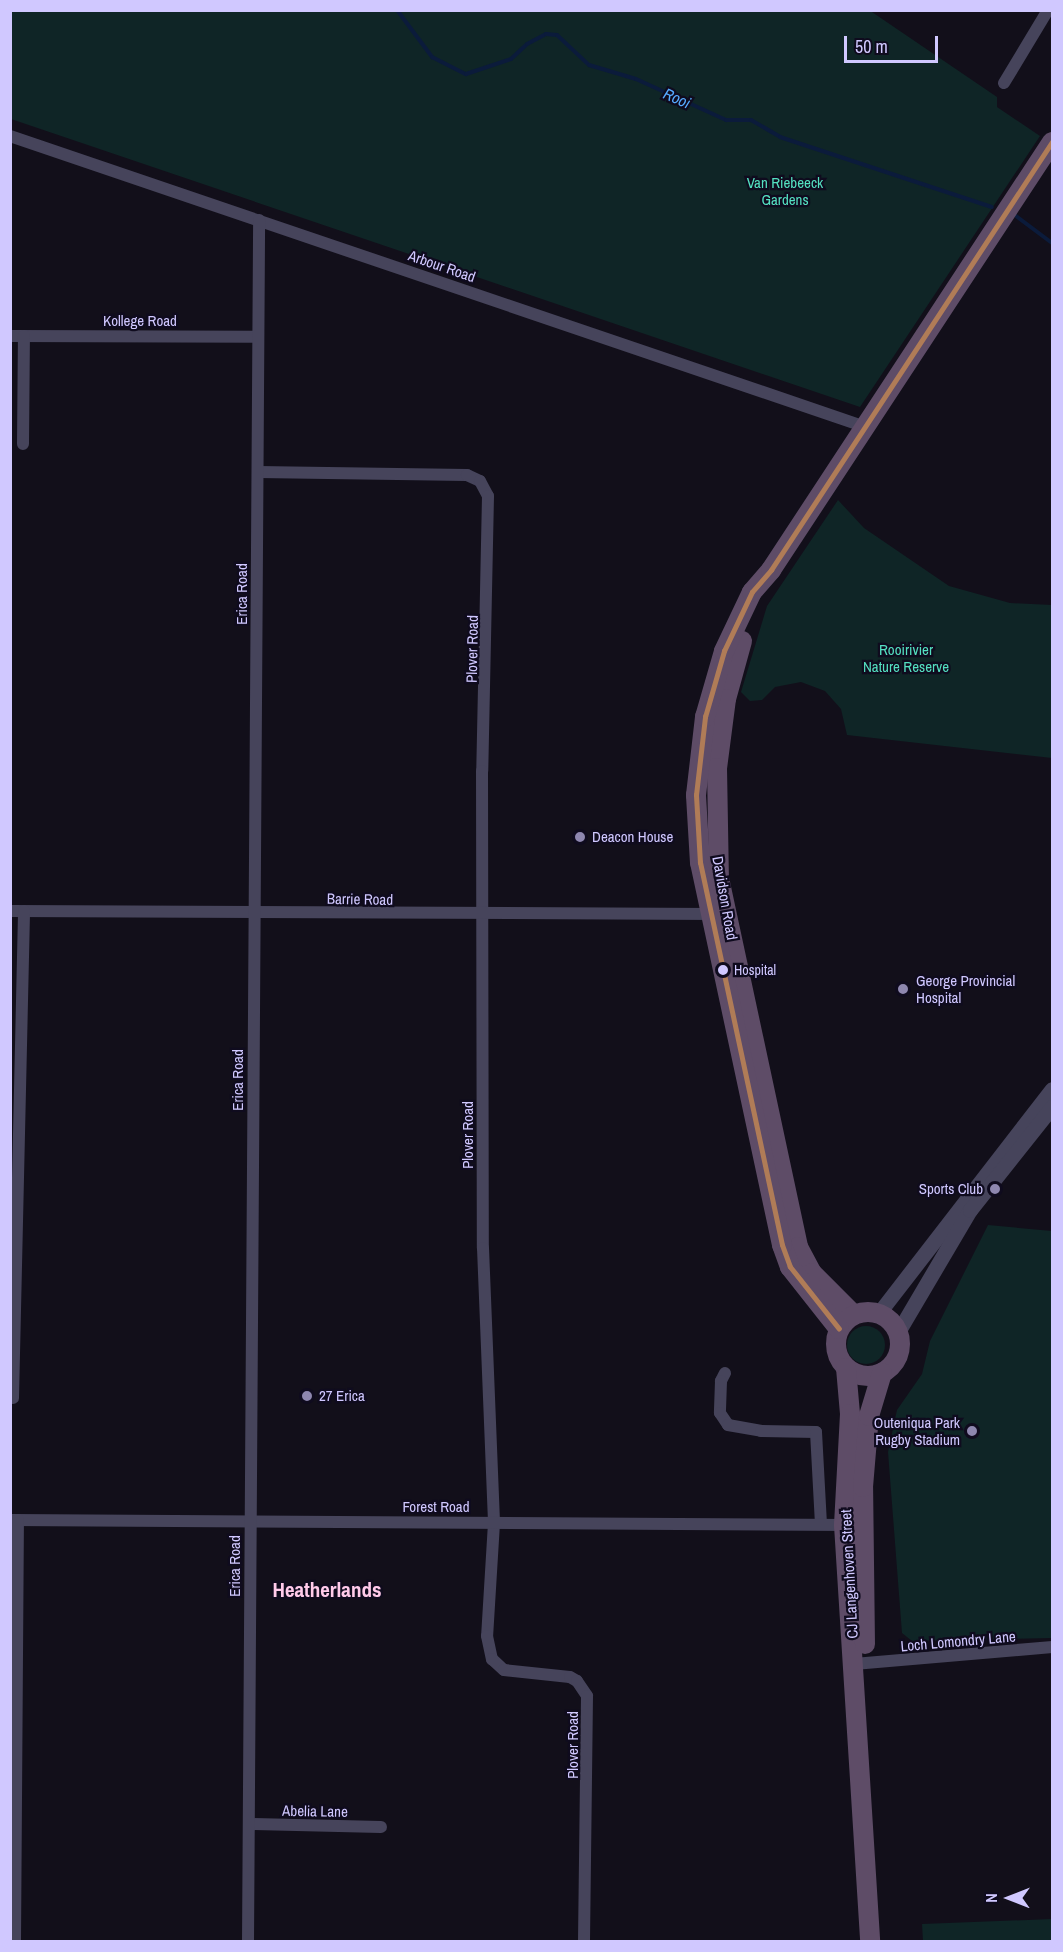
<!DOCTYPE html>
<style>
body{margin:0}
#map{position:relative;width:1063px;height:1952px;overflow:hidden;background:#120f1a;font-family:"Archivo Narrow",sans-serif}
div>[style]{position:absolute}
.green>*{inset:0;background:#0f2526}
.round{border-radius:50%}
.stream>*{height:4px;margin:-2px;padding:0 2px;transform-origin:2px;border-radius:2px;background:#0b1b3b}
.minor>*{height:12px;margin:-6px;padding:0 6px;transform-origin:6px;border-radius:6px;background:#46445b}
.tertiary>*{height:15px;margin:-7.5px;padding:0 7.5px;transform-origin:7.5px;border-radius:7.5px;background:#46445b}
.trunk>*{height:20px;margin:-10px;padding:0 10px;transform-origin:10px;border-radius:10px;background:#5e4c67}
.trunk>.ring{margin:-10px;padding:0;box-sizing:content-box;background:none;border:20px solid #5e4c67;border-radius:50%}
.bus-1>*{height:4.5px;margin:-2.25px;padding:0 2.25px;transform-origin:2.25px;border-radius:2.25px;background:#b07c57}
.dots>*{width:16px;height:16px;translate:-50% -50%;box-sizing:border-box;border:3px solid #0f0b1e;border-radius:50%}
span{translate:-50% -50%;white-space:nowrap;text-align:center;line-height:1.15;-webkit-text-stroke:4.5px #0f0b1e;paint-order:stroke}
.bus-label{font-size:14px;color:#d0c8ff}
.left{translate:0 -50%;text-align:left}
.park-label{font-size:15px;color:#54e0c1}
.street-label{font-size:15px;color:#d0c8ff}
.poi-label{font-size:15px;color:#d0c8ff}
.right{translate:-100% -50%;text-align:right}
.water-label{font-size:16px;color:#56abff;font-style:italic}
.district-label{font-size:21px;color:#ffcaea;font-weight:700}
.frame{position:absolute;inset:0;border:12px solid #d0c8ff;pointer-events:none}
.north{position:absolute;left:979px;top:1868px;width:60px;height:60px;-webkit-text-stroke:4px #0f0b1e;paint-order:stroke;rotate:270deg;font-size:16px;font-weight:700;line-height:24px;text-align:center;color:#d0c8ff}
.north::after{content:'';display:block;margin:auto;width:21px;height:27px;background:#d0c8ff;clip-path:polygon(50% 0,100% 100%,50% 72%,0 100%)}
.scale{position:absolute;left:844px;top:36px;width:94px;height:27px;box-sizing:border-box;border:3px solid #d0c8ff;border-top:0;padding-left:8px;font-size:18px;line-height:21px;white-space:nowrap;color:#d0c8ff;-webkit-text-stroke:4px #0f0b1e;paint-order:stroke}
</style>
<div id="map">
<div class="green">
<i style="clip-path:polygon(869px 10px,997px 97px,997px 107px,1040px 136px,860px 407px,11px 119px,11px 11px)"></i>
<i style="clip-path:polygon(838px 500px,864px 528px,949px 586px,1010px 603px,1052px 605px,1052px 758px,847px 735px,841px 709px,825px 691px,801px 682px,775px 687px,762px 700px,750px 701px,741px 692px,767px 606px)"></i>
<i style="clip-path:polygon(988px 1225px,1052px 1231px,1052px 1638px,912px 1641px,902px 1633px,888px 1452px,897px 1410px,922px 1374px,930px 1341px)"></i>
<i class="round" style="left:847px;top:1326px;width:38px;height:38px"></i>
<i style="clip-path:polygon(1052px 1919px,1052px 1941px,923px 1941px,922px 1924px)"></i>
</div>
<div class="stream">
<i style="left:397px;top:10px;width:59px;rotate:53.3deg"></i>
<i style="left:432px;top:57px;width:38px;rotate:27deg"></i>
<i style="left:466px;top:74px;width:47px;rotate:-18.4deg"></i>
<i style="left:511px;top:59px;width:22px;rotate:-43deg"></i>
<i style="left:527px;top:44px;width:21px;rotate:-28deg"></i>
<i style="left:546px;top:34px;width:11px;rotate:5deg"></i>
<i style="left:557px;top:35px;width:44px;rotate:43.2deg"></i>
<i style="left:589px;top:65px;width:49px;rotate:16.6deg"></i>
<i style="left:636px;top:79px;width:99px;rotate:24.5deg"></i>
<i style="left:726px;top:120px;width:25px"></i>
<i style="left:751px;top:120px;width:34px;rotate:30deg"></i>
<i style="left:780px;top:137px;width:223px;rotate:18.3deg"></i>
<i style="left:1016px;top:216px;width:45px;rotate:36.9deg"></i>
</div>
<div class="minor">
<i style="left:1004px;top:83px;width:85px;rotate:-58.9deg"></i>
<i style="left:10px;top:136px;width:901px;rotate:18.78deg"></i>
<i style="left:10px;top:336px;width:247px;rotate:0.2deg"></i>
<i style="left:23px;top:444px;width:108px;rotate:-89.5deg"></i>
<i style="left:258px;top:472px;width:209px;rotate:0.8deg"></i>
<i style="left:467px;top:475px;width:14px;rotate:25deg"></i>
<i style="left:480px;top:481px;width:17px;rotate:62deg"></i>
<i style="left:488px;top:496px;width:275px;rotate:91.2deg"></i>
<i style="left:482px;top:771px;width:477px;rotate:89.9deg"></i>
<i style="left:483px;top:1248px;width:275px;rotate:87.7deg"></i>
<i style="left:494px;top:1523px;width:113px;rotate:93.5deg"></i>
<i style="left:487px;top:1636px;width:24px;rotate:78deg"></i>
<i style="left:492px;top:1659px;width:16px;rotate:43deg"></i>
<i style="left:504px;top:1670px;width:66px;rotate:6.1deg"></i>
<i style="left:570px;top:1677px;width:8px;rotate:30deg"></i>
<i style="left:577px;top:1681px;width:18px;rotate:56deg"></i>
<i style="left:587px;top:1696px;width:246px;rotate:90.7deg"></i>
<i style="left:10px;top:911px;width:707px;rotate:0.24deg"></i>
<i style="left:725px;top:1373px;width:9px;rotate:117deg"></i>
<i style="left:721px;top:1381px;width:32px;rotate:92deg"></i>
<i style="left:720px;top:1413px;width:14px;rotate:56deg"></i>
<i style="left:728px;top:1425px;width:34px;rotate:10deg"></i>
<i style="left:761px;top:1431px;width:55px;rotate:1deg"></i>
<i style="left:816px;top:1432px;width:92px;rotate:86.9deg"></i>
<i style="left:13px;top:1398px;width:487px;rotate:-88.7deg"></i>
<i style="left:10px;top:1520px;width:839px;rotate:0.34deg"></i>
<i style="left:854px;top:1664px;width:199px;rotate:-4.9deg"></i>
<i style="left:249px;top:1824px;width:132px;rotate:1.3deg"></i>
<i style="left:15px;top:1942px;width:422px;rotate:-89.6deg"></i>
<i style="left:248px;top:1942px;width:1722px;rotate:-89.63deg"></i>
</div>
<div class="tertiary">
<i style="left:878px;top:1314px;width:284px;rotate:-52.3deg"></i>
<i style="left:898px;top:1332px;width:142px;rotate:-59.5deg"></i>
<i style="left:970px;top:1210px;width:132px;rotate:-51.5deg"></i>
</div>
<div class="trunk">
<i style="left:742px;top:641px;width:60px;rotate:105.4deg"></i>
<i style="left:726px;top:699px;width:70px;rotate:97.4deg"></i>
<i style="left:717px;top:768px;width:110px;rotate:89deg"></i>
<i style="left:719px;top:878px;width:377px;rotate:77.9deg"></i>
<i style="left:798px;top:1247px;width:30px;rotate:62deg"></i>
<i style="left:812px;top:1273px;width:59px;rotate:45deg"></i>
<i class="ring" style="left:836px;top:1312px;width:44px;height:44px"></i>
<i style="left:839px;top:1329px;width:79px;rotate:-128.3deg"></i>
<i style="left:790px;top:1267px;width:23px;rotate:-110deg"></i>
<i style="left:782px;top:1245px;width:391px;rotate:-102.1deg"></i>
<i style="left:700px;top:863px;width:68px;rotate:-93.4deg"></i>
<i style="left:696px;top:795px;width:79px;rotate:-83.4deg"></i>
<i style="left:705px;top:717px;width:69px;rotate:-73.9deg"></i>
<i style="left:724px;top:651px;width:65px;rotate:-64.6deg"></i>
<i style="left:752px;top:592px;width:29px;rotate:-49deg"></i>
<i style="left:771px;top:570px;width:512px;rotate:-56.71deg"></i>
<i style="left:846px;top:1368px;width:46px;rotate:85deg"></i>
<i style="left:850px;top:1414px;width:111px;rotate:93.1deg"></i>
<i style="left:844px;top:1525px;width:418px;rotate:86.4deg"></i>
<i style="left:865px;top:1644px;width:157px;rotate:-90.7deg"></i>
<i style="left:863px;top:1487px;width:71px;rotate:-85.2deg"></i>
<i style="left:869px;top:1416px;width:45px;rotate:-73.2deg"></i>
</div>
<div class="bus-1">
<i style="left:839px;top:1329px;width:79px;rotate:-128.3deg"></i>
<i style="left:790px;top:1267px;width:23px;rotate:-110deg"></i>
<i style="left:782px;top:1245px;width:391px;rotate:-102.1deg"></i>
<i style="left:700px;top:863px;width:68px;rotate:-93.4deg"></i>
<i style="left:696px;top:795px;width:79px;rotate:-83.4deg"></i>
<i style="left:705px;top:717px;width:69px;rotate:-73.9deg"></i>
<i style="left:724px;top:651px;width:65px;rotate:-64.6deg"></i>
<i style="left:752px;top:592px;width:29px;rotate:-49deg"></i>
<i style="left:771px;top:570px;width:512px;rotate:-56.71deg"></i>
</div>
<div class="dots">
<i style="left:580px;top:837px;background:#8e87af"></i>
<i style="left:723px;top:970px;background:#d0c8ff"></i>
<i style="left:903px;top:989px;background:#8e87af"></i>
<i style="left:995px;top:1189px;background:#8e87af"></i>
<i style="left:307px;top:1396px;background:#8e87af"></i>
<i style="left:972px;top:1431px;background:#8e87af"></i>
</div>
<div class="bus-label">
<span class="left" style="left:734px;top:970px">Hospital</span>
</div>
<div class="park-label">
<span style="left:785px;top:191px">Van Riebeeck<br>Gardens</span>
<span style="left:906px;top:658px">Rooirivier<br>Nature Reserve</span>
</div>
<div class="street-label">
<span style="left:442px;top:266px;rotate:19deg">Arbour Road</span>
<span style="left:140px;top:321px">Kollege Road</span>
<span style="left:242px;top:594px;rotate:-90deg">Erica Road</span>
<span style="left:472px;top:649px;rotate:-89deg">Plover Road</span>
<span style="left:725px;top:898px;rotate:80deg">Davidson Road</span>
<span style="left:360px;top:899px;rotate:1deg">Barrie Road</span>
<span style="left:238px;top:1080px;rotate:-90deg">Erica Road</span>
<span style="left:468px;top:1135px;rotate:-90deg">Plover Road</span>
<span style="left:436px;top:1507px">Forest Road</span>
<span style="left:235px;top:1566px;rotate:-90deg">Erica Road</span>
<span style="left:849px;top:1574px;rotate:-93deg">CJ Langenhoven Street</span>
<span style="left:958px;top:1641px;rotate:-5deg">Loch Lomondry Lane</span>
<span style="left:573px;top:1745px;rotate:-90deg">Plover Road</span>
<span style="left:315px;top:1811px;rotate:1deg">Abelia Lane</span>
</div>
<div class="poi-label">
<span class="left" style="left:592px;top:837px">Deacon House</span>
<span class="left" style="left:916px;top:989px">George Provincial<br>Hospital</span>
<span class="right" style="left:983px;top:1189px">Sports Club</span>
<span class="left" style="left:319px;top:1396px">27 Erica</span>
<span class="right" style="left:960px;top:1431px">Outeniqua Park<br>Rugby Stadium</span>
</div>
<div class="water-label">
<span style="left:677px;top:98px;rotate:24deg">Rooi</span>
</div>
<div class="district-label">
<span style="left:327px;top:1590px">Heatherlands</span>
</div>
<div class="frame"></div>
<div class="north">N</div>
<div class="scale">50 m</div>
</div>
